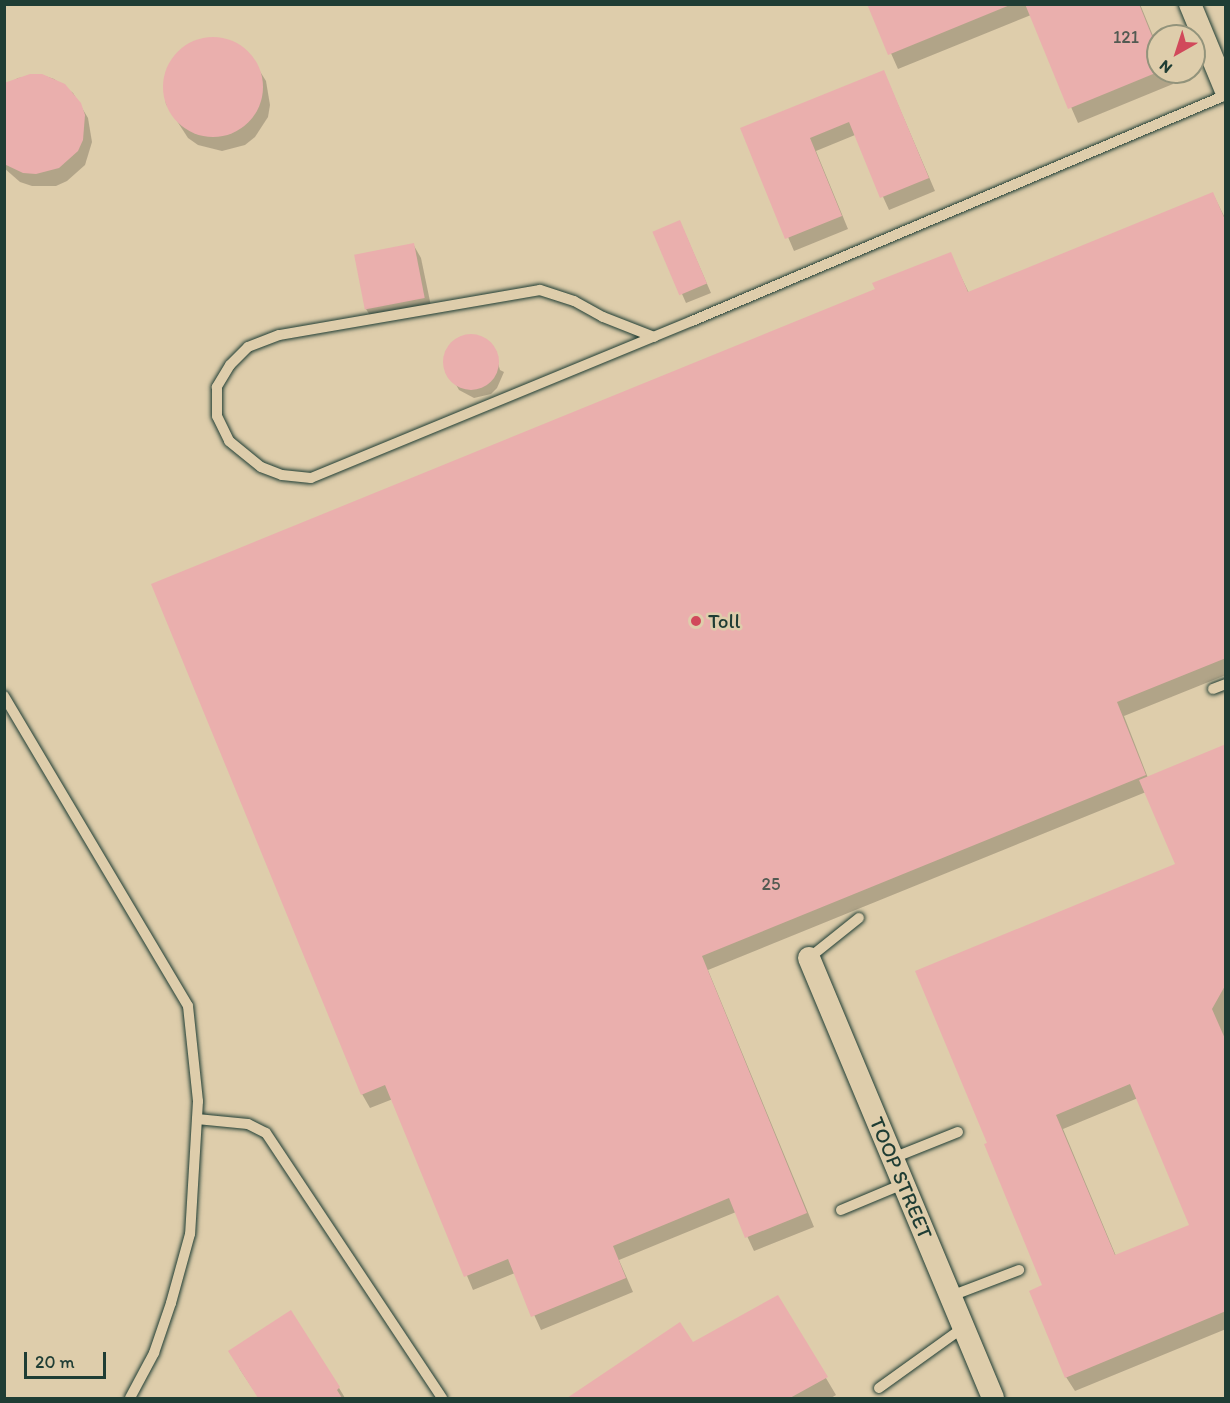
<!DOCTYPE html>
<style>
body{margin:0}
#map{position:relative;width:1230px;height:1403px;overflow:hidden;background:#decdab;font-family:Itim,sans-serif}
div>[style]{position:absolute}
.shadow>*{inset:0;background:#0003}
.building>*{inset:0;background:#eaafad;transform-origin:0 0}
.round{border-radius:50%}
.roads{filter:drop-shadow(0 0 2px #1f3d34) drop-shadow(0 0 2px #1f3d34)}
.service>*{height:10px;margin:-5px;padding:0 5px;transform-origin:5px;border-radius:5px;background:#decdab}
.minor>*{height:22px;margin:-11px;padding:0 11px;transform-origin:11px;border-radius:11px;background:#decdab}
.dots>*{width:16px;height:16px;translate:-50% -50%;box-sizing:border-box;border:3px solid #decdab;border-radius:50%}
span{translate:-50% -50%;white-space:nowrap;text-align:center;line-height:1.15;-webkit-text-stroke:5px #decdab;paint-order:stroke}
.number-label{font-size:18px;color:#525a52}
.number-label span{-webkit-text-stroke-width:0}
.poi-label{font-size:21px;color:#1f3d34}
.left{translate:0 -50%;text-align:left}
.street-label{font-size:21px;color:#1f3d34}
.frame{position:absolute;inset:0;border:6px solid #1f3d34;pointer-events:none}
.north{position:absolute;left:1146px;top:24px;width:60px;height:60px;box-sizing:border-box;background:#decdab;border:2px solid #92937b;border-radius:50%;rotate:219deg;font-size:16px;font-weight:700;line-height:24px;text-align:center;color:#1f3d34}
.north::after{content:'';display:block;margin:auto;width:21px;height:27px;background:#d1495b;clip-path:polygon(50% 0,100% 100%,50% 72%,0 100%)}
.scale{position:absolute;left:24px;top:1352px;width:82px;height:27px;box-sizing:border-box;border:3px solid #1f3d34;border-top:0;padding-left:8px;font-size:18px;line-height:21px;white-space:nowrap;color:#1f3d34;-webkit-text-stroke:4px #decdab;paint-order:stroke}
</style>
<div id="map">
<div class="shadow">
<i style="clip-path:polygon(869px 4px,1140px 4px,1158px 48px,1158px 72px,1168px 72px,1173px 84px,1078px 123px,1031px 15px,898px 69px)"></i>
<i style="clip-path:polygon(208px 39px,232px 42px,251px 57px,266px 81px,270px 105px,268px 117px,255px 137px,245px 145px,222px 151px,198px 145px,188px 138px,166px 104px,164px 92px,168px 68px,174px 57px,185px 47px)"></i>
<i style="clip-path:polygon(884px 72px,935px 191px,889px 210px,855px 135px,816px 151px,848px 229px,794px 251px,742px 129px)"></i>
<i style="clip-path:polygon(42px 75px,54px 79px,73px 93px,88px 118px,92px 142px,85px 165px,67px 181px,56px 186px,32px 186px,20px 182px,4px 168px,4px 86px,18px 78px)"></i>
<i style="clip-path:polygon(evenodd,1213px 194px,1226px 220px,1226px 675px,1124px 716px,1148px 778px,1226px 746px,1226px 1329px,1075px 1391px,1066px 1377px,1044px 1286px,986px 1145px,1177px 865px,1146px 792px,708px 970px,814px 1227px,754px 1251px,736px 1212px,619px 1260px,633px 1292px,541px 1330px,515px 1273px,473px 1290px,393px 1099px,370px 1108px,362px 1094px,876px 290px,950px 254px,969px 293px,1213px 194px,1138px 1098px,1191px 1226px,1116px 1256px,1063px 1129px,1138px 1098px)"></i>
<i style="clip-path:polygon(684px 231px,711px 293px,686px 303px,655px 232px)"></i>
<i style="clip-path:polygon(413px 244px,421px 258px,432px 311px,374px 322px,366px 309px)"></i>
<i style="clip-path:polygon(479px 336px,493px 346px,500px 370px,504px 372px,497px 388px,491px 394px,474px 398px,459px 390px,445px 365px,445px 356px,454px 341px,461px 337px)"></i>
<i style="clip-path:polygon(778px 1297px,836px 1395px,831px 1398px,570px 1398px,680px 1324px,693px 1344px)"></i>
<i style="clip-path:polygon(291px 1312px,339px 1388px,345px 1398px,259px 1398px,239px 1368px)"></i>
</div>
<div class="building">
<i style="clip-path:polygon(867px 4px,1010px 4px,1010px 5px,888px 55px)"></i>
<i style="clip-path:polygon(1025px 4px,1139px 4px,1158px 51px,1158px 72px,1068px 109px)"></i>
<i class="round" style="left:163px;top:37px;width:100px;height:100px"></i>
<i style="clip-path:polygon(884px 70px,929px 178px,880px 198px,849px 122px,810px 138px,842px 216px,785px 239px,740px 128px)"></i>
<i style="clip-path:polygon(30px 74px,42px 74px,65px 84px,81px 103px,85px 115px,83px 140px,78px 151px,59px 168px,36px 174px,23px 173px,4px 164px,4px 83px)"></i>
<i style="clip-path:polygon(1213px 192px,1226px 222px,1226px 658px,1117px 702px,1146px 775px,702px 956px,807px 1213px,745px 1238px,729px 1198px,613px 1246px,626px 1278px,531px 1317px,508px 1259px,464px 1277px,385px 1085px,361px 1095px,151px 584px,875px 289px,872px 283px,951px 252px,968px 292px)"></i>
<i style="left:680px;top:220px;width:69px;height:30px;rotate:67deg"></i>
<i style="left:414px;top:243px;width:56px;height:61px;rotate:79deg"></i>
<i class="round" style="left:443px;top:334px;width:56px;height:56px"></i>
<i style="clip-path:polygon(evenodd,1226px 744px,1226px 984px,1212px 1009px,1226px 1041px,1226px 1311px,1065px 1378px,1029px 1291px,1042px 1285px,984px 1144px,987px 1143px,915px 971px,1175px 864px,1139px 780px,1226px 744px,1130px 1084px,1189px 1225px,1115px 1255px,1056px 1115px,1130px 1084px)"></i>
<i style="clip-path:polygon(778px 1295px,828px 1377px,790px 1398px,567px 1398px,680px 1322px,693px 1342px)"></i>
<i style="clip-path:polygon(291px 1310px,340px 1387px,337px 1390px,342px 1398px,258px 1398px,228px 1351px)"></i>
</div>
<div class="roads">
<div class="service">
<i style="left:654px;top:337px;width:55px;rotate:-158.6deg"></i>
<i style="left:603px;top:317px;width:33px;rotate:-151deg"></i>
<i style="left:574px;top:301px;width:36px;rotate:-162deg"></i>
<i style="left:540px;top:290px;width:265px;rotate:170.2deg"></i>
<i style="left:279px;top:335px;width:33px;rotate:159deg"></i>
<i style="left:248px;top:347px;width:25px;rotate:135deg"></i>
<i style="left:230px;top:365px;width:26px;rotate:121deg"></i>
<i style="left:217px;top:387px;width:29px;rotate:90deg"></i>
<i style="left:217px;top:416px;width:28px;rotate:64deg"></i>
<i style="left:229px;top:441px;width:41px;rotate:39.1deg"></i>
<i style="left:261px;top:467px;width:22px;rotate:21deg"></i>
<i style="left:282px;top:475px;width:29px;rotate:6deg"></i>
<i style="left:311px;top:478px;width:412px;rotate:-22.4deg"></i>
<i style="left:692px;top:321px;width:580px;rotate:-22.94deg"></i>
<i style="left:1213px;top:689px;width:14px;rotate:-21deg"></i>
<i style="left:4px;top:696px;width:360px;rotate:59.3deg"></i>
<i style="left:188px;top:1006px;width:96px;rotate:84deg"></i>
<i style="left:198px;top:1101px;width:133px;rotate:93.4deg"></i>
<i style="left:190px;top:1234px;width:72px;rotate:105.4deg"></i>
<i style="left:171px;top:1303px;width:53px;rotate:108.8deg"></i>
<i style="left:154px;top:1353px;width:51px;rotate:118.1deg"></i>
<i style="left:809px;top:958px;width:64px;rotate:-38.7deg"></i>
<i style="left:197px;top:1119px;width:51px;rotate:5.6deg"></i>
<i style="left:248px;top:1124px;width:20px;rotate:27deg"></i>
<i style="left:266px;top:1133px;width:318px;rotate:56.4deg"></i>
<i style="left:893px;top:1158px;width:70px;rotate:-21.8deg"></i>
<i style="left:841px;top:1210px;width:67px;rotate:-22.8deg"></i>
<i style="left:951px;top:1296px;width:73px;rotate:-20.9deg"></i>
<i style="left:879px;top:1388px;width:105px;rotate:-35.7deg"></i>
</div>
<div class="minor">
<i style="left:1190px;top:4px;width:94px;rotate:67.5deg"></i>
<i style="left:809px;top:958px;width:477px;rotate:67.3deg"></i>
</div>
</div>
<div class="dots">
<i style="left:696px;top:621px;background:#d1495b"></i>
</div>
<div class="number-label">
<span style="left:1126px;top:37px">121</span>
<span style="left:771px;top:884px">25</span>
</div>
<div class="poi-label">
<span class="left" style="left:708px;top:621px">Toll</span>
</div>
<div class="street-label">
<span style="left:901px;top:1178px;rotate:67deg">TOOP STREET</span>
</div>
<div class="frame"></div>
<div class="north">N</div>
<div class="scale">20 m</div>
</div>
